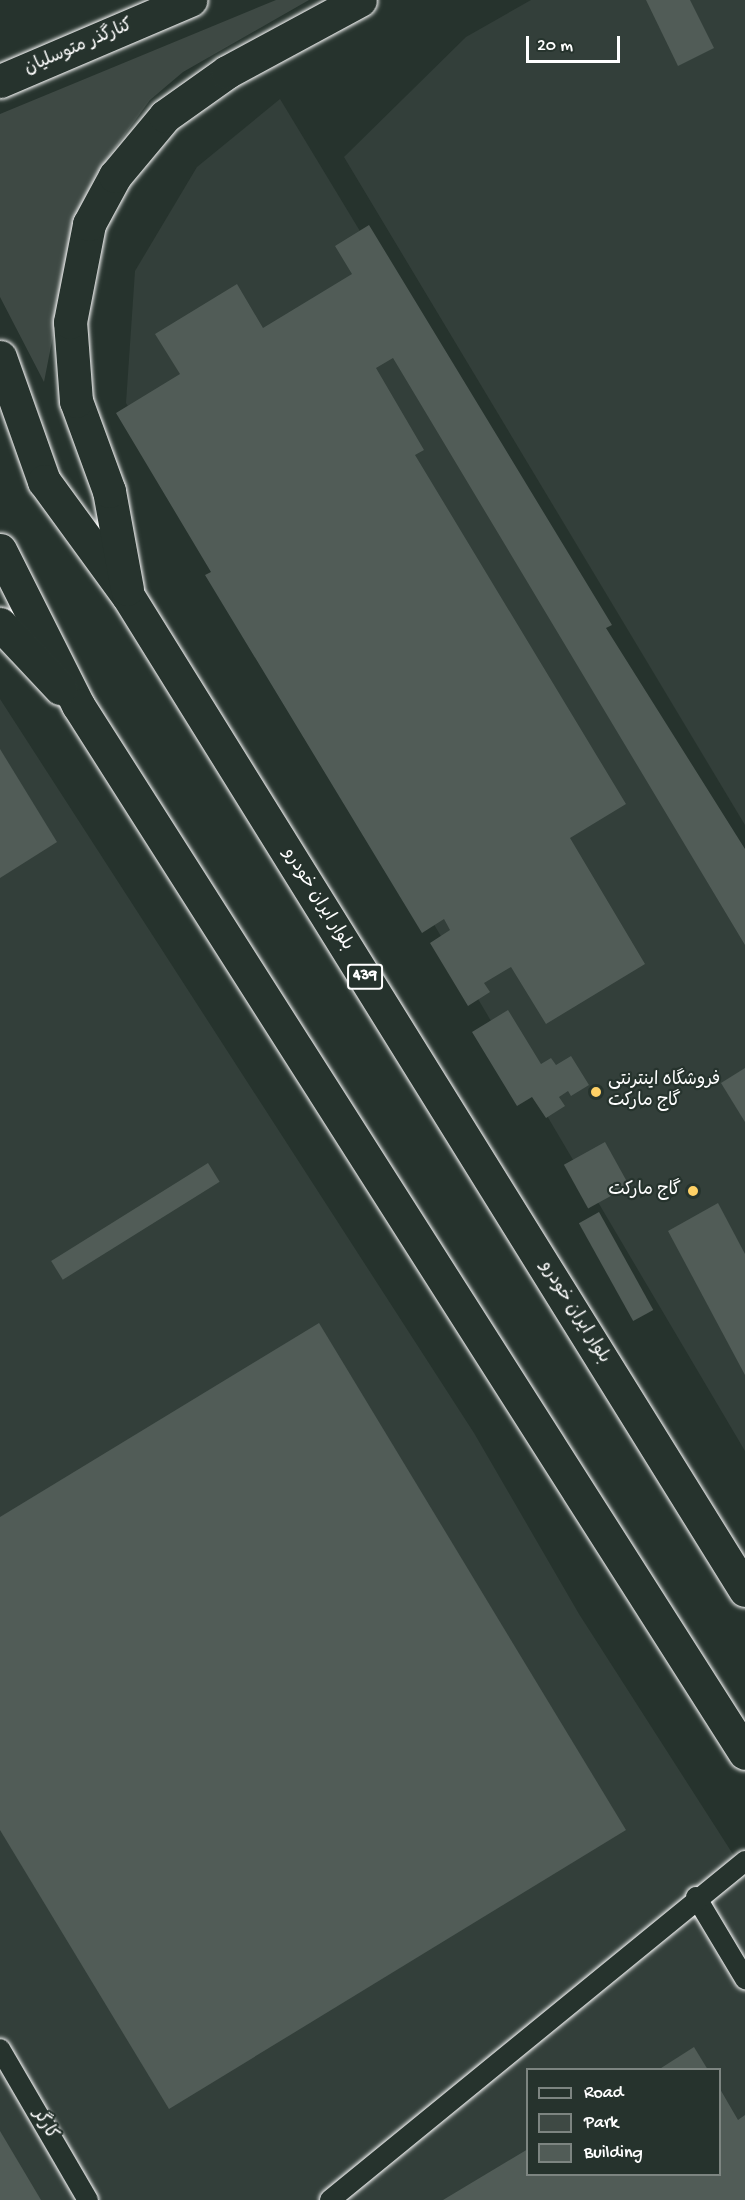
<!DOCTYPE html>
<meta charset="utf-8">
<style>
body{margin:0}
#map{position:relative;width:745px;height:2200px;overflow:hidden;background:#26332d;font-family:"Gochi Hand","Playpen Sans Arabic",sans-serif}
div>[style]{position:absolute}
.built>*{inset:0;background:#333f3a}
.green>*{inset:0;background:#3e4944}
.building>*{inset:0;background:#515c57;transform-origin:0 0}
.roads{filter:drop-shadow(0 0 2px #fff) drop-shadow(0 0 2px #fff)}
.service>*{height:20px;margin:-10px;padding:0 10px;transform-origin:10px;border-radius:10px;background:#26332d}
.primary>*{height:33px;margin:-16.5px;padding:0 16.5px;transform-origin:16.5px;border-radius:16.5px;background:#26332d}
.dots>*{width:16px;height:16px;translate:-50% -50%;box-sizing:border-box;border:3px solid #26332d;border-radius:50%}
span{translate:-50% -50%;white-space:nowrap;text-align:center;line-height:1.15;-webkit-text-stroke:4.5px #26332d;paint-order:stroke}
.shield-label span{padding:2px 4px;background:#26332d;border:2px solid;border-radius:4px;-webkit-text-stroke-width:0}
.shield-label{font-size:16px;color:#fff;font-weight:700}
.street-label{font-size:18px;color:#fff}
.poi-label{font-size:18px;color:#fff}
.left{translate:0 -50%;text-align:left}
.right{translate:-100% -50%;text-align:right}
.legend{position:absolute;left:526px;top:2068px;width:195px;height:108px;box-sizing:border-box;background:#26332d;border:2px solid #7d8581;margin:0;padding:8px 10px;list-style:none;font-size:18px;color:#fff}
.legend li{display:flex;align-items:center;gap:12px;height:30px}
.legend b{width:30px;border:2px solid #7d8581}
.scale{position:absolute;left:526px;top:36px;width:94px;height:27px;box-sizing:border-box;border:3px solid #fff;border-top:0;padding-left:8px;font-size:18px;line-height:21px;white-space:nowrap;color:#fff;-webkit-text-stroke:4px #26332d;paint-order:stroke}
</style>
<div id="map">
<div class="built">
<i style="clip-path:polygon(531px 0,745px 0,745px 825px,344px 157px,466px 37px)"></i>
<i style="clip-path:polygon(280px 99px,745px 867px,745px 1451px,126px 403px,135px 271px,197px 167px)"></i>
<i style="clip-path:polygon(evenodd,0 699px,474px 1433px,579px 1614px,745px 1873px,745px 2200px,0 2200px,0 699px,528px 2070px,720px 2070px,720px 2174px,528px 2174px,528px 2070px)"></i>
</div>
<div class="green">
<i style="clip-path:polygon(276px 0,309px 0,183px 72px,150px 100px,97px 173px,77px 213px,44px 382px,0 297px,0 114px)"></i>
</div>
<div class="building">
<i style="clip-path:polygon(646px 0,690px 0,714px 48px,678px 66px)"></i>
<i style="clip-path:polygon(369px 225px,612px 625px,606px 628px,745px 849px,745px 945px,393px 358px,376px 368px,424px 450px,415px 455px,626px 804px,570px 838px,645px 964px,546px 1024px,511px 967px,484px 983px,490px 992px,468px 1006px,430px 943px,450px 930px,444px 919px,422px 933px,205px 575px,211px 572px,116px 413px,180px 374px,155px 334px,237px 284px,263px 328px,352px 274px,335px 246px)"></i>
<i style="clip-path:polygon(0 749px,57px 842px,0 878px)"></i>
<i style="clip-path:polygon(508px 1010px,541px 1064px,551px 1058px,556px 1065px,571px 1056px,589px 1085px,571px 1096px,568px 1091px,559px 1097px,565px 1106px,546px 1118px,532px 1097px,517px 1106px,472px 1032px)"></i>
<i style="clip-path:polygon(745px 1068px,745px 1122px,721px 1083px)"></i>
<i style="left:605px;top:1142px;width:50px;height:47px;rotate:61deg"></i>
<i style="left:208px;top:1163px;width:22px;height:185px;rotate:58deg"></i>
<i style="clip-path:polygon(718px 1203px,745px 1254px,745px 1375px,668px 1231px)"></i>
<i style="left:599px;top:1212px;width:112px;height:23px;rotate:61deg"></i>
<i style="clip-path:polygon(319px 1323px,626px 1830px,169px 2109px,0 1830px,0 1517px)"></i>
<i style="clip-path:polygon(694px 2047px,708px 2070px,658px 2070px)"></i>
<i style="clip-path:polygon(720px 2089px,738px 2120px,745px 2115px,745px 2200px,443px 2200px,528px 2149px,528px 2174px,720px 2174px)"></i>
<i style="clip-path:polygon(0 2131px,41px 2200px,0 2200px)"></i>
</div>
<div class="roads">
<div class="service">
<i style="left:696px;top:1897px;width:96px;rotate:59.1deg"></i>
<i style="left:0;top:2049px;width:175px;rotate:59.8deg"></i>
<i style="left:330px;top:2200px;width:536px;rotate:-39.24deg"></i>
</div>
<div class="primary">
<i style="left:0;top:81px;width:207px;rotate:-23.1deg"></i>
<i style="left:0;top:357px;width:132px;rotate:70.5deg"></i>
<i style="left:44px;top:481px;width:142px;rotate:53.9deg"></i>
<i style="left:128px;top:596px;width:1170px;rotate:58.17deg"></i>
<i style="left:0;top:550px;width:174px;rotate:63.3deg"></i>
<i style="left:78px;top:705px;width:1242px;rotate:57.53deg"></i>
<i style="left:127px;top:589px;width:100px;rotate:-100.4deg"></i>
<i style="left:109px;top:491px;width:96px;rotate:-110.1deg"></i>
<i style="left:76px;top:401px;width:79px;rotate:-94.3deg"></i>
<i style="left:70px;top:322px;width:100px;rotate:-79deg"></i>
<i style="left:89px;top:224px;width:55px;rotate:-61.6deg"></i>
<i style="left:115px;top:176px;width:78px;rotate:-50.2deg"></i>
<i style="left:165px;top:116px;width:76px;rotate:-35.4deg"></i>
<i style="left:227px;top:72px;width:151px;rotate:-28.4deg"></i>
<i style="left:0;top:624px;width:88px;rotate:46.8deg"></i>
</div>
</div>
<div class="dots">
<i style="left:596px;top:1092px;background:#ffd166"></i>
<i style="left:693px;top:1191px;background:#ffd166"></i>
</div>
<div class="shield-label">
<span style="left:365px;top:977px">439</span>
</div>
<div class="street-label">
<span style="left:79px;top:48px;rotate:-23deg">کنارگذر متوسلیان</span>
<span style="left:317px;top:900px;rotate:58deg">بلوار ایران خودرو</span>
<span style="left:574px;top:1313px;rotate:58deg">بلوار ایران خودرو</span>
<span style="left:44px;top:2125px;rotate:60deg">کارگر</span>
</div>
<div class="poi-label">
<span class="left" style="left:608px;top:1092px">فروشگاه اینترنتی<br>گاج مارکت</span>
<span class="right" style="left:681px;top:1191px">گاج مارکت</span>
</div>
<ul class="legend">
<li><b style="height:8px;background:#26332d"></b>Road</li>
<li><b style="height:16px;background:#3e4944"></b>Park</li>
<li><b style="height:16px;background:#515c57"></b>Building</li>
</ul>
<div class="scale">20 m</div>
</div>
